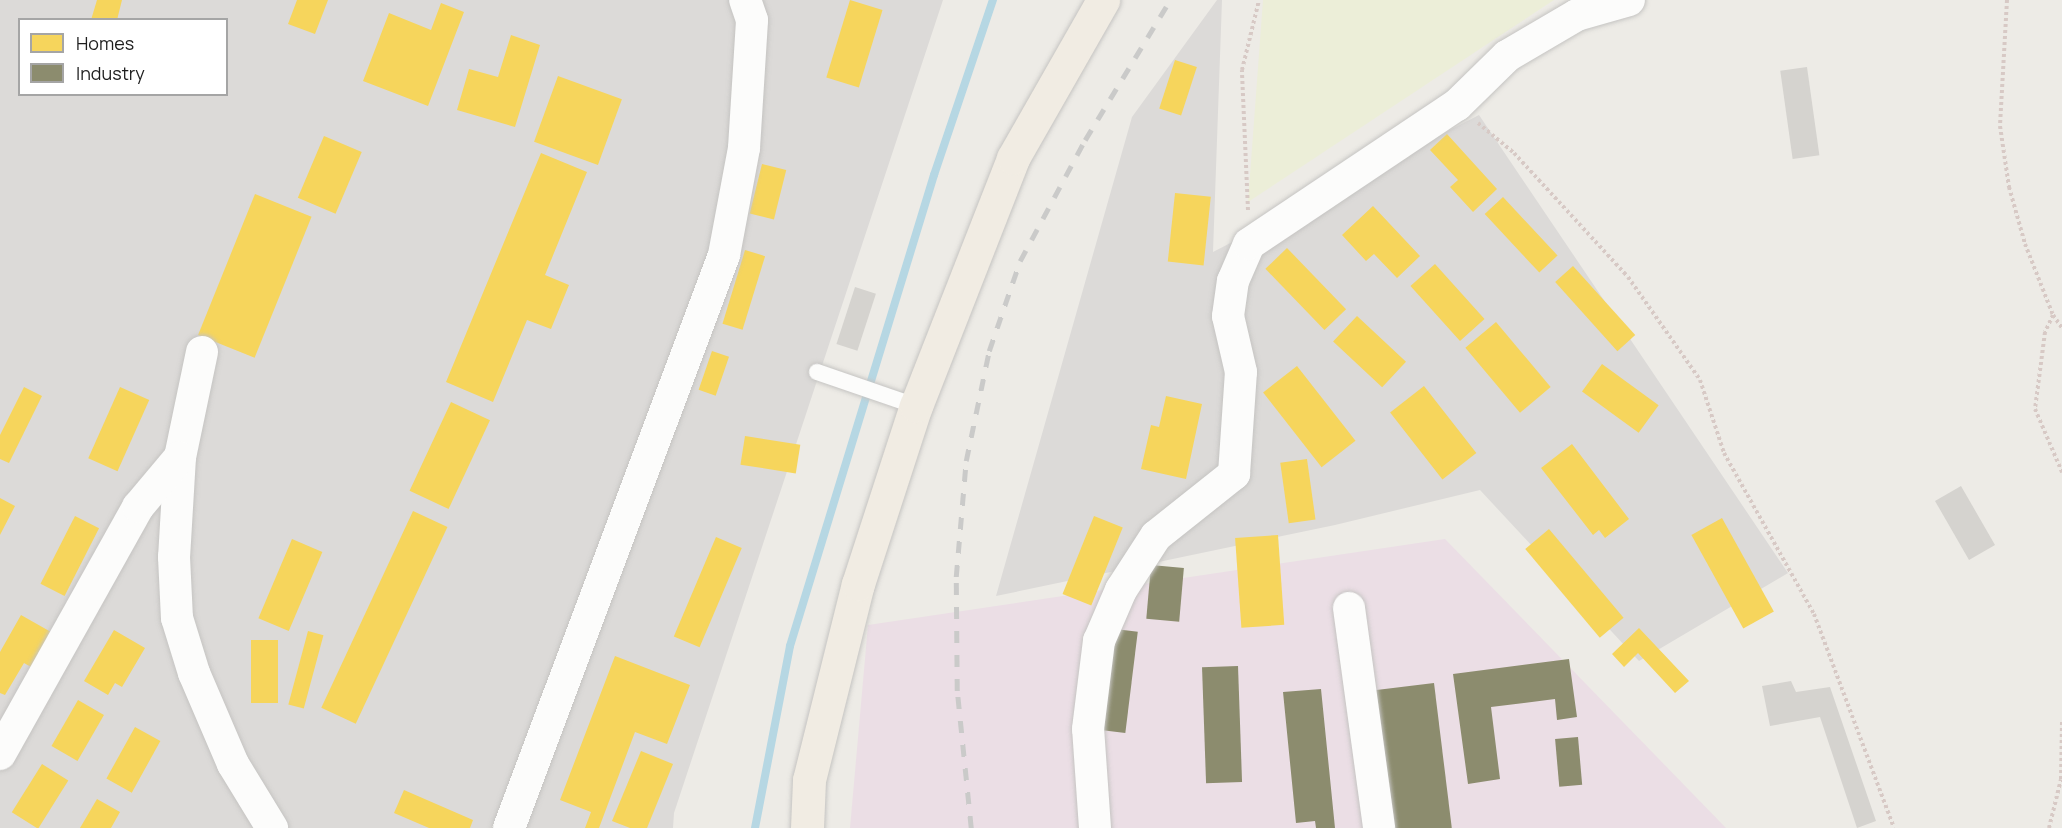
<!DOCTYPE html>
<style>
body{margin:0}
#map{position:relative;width:2062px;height:828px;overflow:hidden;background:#edebe6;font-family:Manrope,sans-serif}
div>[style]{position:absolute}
.residential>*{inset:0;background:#dcdad8}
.industrial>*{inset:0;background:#ebdee5}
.farmland>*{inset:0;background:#eceed8}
.homes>*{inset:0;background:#f6d55c;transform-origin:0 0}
.industry>*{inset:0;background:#8c8c6e;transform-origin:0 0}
.stream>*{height:8px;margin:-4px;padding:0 4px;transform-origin:4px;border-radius:4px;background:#b6d7e3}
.building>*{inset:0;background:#d5d3cf;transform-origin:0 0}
.path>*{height:4px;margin-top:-2px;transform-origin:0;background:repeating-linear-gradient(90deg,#d7c9c5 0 3px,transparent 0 6px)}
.roads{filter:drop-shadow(0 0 2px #c5c4c2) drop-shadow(0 0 2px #c5c4c2)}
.service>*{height:16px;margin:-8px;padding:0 8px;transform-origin:8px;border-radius:8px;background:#fcfcfb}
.minor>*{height:32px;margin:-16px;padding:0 16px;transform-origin:16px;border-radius:16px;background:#fcfcfb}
.primary>*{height:33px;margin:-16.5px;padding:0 16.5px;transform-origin:16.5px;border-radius:16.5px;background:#f1ece3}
.rail>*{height:4.5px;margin-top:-2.25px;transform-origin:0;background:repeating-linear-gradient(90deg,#cacac9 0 12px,transparent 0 24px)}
span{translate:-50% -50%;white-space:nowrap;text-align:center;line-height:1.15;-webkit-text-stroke:6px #fff;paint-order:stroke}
.legend{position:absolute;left:18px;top:18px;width:210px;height:78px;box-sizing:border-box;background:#fff;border:2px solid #a5a5a5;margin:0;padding:8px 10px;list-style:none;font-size:18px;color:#1e1e1e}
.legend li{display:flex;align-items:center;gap:12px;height:30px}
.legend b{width:30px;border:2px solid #a5a5a5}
</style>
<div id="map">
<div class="residential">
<i style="clip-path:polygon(evenodd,0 0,943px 0,674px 813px,673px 828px,0 828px,0 0,20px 20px,226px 20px,226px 94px,20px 94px,20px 20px)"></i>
<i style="clip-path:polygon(1217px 0,1222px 0,1213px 252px,1479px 115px,1788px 573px,1639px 661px,1480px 490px,1335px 525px,996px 596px,1132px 117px)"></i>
</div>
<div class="industrial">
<i style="clip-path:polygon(1445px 539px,1726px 828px,850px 828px,868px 625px)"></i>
</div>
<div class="farmland">
<i style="clip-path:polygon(1263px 0,1554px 0,1248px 202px)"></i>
</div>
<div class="homes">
<i style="clip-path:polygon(97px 0,122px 0,117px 20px,91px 20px)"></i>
<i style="clip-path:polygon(297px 0,328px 0,315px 34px,288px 24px)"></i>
<i style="left:850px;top:0;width:34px;height:81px;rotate:17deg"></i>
<i style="clip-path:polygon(441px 3px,464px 12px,428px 106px,363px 81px,389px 13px,431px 30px)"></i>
<i style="clip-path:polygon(511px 35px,540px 45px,515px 127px,457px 110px,469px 69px,498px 77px)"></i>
<i style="left:1175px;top:60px;width:23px;height:51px;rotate:18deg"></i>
<i style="left:558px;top:76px;width:68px;height:70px;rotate:20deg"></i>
<i style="clip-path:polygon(1447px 134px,1497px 189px,1473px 212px,1450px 187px,1458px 180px,1430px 150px)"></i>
<i style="left:324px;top:136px;width:41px;height:67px;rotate:23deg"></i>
<i style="clip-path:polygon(541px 153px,587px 172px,545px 275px,569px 285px,551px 329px,527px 320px,493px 402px,446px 382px)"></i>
<i style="left:762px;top:164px;width:25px;height:51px;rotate:14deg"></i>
<i style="left:1175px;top:193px;width:36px;height:69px;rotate:6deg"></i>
<i style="left:255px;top:194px;width:61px;height:152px;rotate:22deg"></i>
<i style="left:1503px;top:197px;width:80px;height:25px;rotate:47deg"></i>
<i style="clip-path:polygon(1373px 206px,1420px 256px,1397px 278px,1374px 254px,1366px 261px,1342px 235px)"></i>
<i style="left:1287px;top:248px;width:85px;height:30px;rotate:46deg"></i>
<i style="left:745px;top:250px;width:21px;height:77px;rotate:17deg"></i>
<i style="left:1435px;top:264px;width:74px;height:33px;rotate:48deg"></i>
<i style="left:1573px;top:266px;width:93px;height:24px;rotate:48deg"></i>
<i style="left:1357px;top:316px;width:67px;height:35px;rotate:43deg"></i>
<i style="left:1496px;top:322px;width:85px;height:40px;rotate:50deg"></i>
<i style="left:712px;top:351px;width:18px;height:41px;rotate:19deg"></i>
<i style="left:1602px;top:364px;width:70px;height:34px;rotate:36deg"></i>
<i style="left:1297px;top:366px;width:95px;height:43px;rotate:52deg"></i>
<i style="left:1424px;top:386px;width:85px;height:43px;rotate:52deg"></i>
<i style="clip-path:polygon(24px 387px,42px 396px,9px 463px,0 459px,0 435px)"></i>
<i style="left:120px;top:387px;width:32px;height:78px;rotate:24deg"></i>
<i style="clip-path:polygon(1166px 396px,1202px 404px,1186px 479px,1141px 469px,1151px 425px,1159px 427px)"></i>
<i style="left:451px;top:402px;width:43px;height:98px;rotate:25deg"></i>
<i style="left:745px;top:436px;width:56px;height:29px;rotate:9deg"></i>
<i style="clip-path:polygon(1572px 444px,1629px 519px,1605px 538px,1599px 530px,1593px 535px,1541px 468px)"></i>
<i style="left:1307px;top:459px;width:61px;height:27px;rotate:82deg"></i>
<i style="clip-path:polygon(0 498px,15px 506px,0 535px)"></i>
<i style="left:413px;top:511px;width:38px;height:217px;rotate:25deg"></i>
<i style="left:75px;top:516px;width:27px;height:76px;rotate:27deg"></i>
<i style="left:1094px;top:516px;width:31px;height:84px;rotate:22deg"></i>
<i style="left:1722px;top:518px;width:107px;height:35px;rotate:61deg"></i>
<i style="left:1549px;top:529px;width:116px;height:31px;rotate:50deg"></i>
<i style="left:1278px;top:535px;width:90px;height:43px;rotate:86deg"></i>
<i style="left:716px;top:537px;width:28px;height:108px;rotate:23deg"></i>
<i style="left:292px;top:539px;width:33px;height:86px;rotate:23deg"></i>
<i style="clip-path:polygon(21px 615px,51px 632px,31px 667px,24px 663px,5px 695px,0 693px,0 652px)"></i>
<i style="clip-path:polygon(1639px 628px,1689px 681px,1675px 693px,1638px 653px,1624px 667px,1612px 654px)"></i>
<i style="clip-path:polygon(114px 630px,145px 648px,122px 687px,115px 683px,108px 695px,84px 681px)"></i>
<i style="left:308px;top:631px;width:16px;height:76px;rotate:15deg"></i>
<i style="left:251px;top:640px;width:27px;height:63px"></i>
<i style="clip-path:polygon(615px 656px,690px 685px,667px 744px,635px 732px,599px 828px,585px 828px,591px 812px,560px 800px)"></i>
<i style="left:78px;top:700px;width:30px;height:53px;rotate:30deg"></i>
<i style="left:135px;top:727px;width:29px;height:59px;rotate:29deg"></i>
<i style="clip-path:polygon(641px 751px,673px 764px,647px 828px,630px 828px,612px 821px)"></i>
<i style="left:42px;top:764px;width:31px;height:57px;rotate:32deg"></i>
<i style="clip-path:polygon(404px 790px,473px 820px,470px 828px,429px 828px,394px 813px)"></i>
<i style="clip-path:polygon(97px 799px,120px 812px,111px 828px,80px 828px)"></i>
</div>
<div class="industry">
<i style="left:1151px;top:565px;width:33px;height:54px;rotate:5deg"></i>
<i style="left:1107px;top:628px;width:31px;height:102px;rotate:7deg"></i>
<i style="clip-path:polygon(1569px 659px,1577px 717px,1557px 720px,1555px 699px,1491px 707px,1500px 779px,1468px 784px,1453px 674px)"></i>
<i style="left:1238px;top:666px;width:116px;height:36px;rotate:88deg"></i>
<i style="left:1434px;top:683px;width:146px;height:62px;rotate:83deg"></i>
<i style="clip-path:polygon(1321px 689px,1335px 828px,1316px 828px,1315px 821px,1296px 823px,1283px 692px)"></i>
<i style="left:1578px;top:737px;width:48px;height:23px;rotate:85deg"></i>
</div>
<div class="stream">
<i style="left:755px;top:828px;width:185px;rotate:-79.1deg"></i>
<i style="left:790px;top:646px;width:493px;rotate:-73deg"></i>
<i style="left:934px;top:175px;width:185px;rotate:-71.4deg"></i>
</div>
<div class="building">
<i style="left:1807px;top:67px;width:89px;height:27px;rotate:82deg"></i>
<i style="left:855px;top:287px;width:22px;height:60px;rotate:18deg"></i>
<i style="left:1961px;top:486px;width:68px;height:30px;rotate:60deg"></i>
<i style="clip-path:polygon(1791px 681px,1796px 692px,1830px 687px,1876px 821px,1857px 828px,1820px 717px,1770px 726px,1762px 686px)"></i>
</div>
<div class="path">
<i style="left:2007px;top:0;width:126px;rotate:93.2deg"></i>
<i style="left:2000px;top:126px;width:62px;rotate:81.6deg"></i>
<i style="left:2009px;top:187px;width:59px;rotate:74.3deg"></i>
<i style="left:2025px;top:244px;width:76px;rotate:68.5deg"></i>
<i style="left:2053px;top:315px;width:16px;rotate:55deg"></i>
<i style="left:1478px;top:123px;width:47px;rotate:39.8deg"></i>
<i style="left:1514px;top:153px;width:168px;rotate:47.4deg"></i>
<i style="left:1628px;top:277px;width:126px;rotate:55deg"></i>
<i style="left:1700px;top:380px;width:77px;rotate:71.8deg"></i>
<i style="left:1724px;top:453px;width:184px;rotate:60.8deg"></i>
<i style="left:1814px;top:614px;width:228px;rotate:69.5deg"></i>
<i style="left:1248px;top:210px;width:140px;rotate:-92.5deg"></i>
<i style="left:1242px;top:70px;width:72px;rotate:-76.3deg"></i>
<i style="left:2053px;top:315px;width:19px;rotate:115deg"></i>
<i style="left:2045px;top:332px;width:78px;rotate:97.4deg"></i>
<i style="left:2035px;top:409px;width:69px;rotate:66.8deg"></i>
<i style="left:2049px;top:828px;width:50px;rotate:-76.2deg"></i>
<i style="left:2061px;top:779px;width:57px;rotate:-89deg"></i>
</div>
<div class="roads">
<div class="service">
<i style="left:817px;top:372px;width:105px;rotate:19deg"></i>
</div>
<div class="minor">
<i style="left:202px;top:352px;width:107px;rotate:101.8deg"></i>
<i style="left:180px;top:457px;width:100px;rotate:93.4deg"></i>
<i style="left:174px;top:557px;width:61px;rotate:87.2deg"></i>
<i style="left:177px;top:618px;width:58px;rotate:72.8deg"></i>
<i style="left:194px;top:673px;width:99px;rotate:66.8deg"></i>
<i style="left:233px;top:764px;width:75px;rotate:58.6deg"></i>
<i style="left:1349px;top:608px;width:222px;rotate:82.2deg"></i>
<i style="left:0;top:754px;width:283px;rotate:-60.8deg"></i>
<i style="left:138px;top:507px;width:65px;rotate:-50deg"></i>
<i style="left:509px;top:828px;width:612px;rotate:-69.43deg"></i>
<i style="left:724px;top:255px;width:109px;rotate:-79.4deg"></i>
<i style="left:744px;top:148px;width:128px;rotate:-86.4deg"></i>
<i style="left:752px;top:20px;width:21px;rotate:-109deg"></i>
<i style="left:1095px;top:828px;width:99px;rotate:-94deg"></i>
<i style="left:1088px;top:729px;width:89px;rotate:-82.9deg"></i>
<i style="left:1099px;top:641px;width:56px;rotate:-66.7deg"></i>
<i style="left:1121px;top:590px;width:64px;rotate:-57.1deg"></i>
<i style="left:1156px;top:536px;width:100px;rotate:-38.5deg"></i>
<i style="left:1234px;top:474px;width:102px;rotate:-86.1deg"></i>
<i style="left:1241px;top:372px;width:57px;rotate:-103.1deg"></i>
<i style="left:1228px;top:316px;width:35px;rotate:-82deg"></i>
<i style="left:1233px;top:281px;width:40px;rotate:-66.6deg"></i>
<i style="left:1249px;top:244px;width:250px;rotate:-33.8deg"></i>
<i style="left:1457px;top:105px;width:70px;rotate:-44.4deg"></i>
<i style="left:1507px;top:56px;width:81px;rotate:-30.4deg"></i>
<i style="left:1577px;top:15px;width:54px;rotate:-16.1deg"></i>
</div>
<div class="primary">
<i style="left:807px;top:828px;width:48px;rotate:-87.6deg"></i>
<i style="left:809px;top:780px;width:202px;rotate:-76deg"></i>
<i style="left:858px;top:584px;width:187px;rotate:-72deg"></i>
<i style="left:916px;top:406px;width:266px;rotate:-68.6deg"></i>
<i style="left:1013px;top:158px;width:182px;rotate:-60.3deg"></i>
</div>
</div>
<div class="rail">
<i style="left:971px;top:828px;width:138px;rotate:-95.8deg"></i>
<i style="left:957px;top:691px;width:114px;rotate:-90.5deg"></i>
<i style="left:956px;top:577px;width:116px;rotate:-85.1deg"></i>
<i style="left:966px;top:461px;width:112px;rotate:-78.2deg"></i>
<i style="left:989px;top:351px;width:95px;rotate:-71deg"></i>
<i style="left:1020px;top:261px;width:137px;rotate:-61.8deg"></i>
<i style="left:1085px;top:140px;width:164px;rotate:-58.7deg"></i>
</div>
<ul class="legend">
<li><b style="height:16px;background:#f6d55c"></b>Homes</li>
<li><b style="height:16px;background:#8c8c6e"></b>Industry</li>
</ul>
</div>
